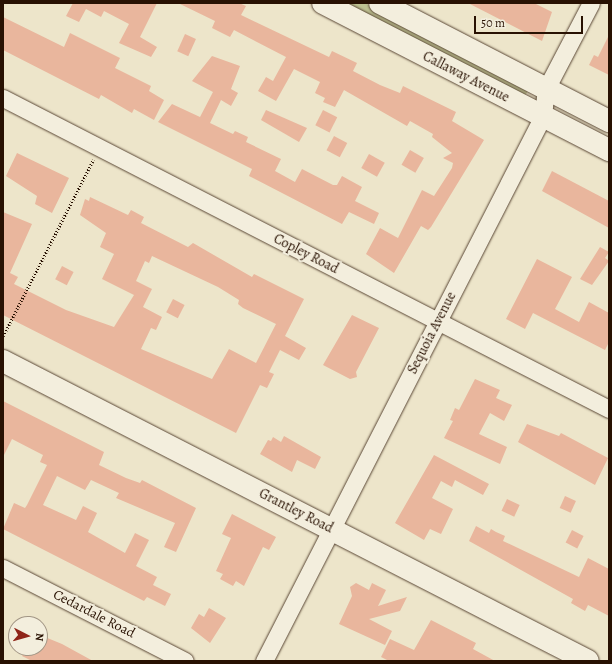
<!DOCTYPE html>
<style>
body{margin:0}
#map{position:relative;width:612px;height:664px;overflow:hidden;background:#ede5ca;font-family:Alegreya,serif}
div>[style]{position:absolute}
.green>*{inset:0;background:#bfc292}
.building>*{inset:0;background:#e9b69d;transform-origin:0 0}
.path>*{height:2.5px;margin-top:-1.25px;transform-origin:0;background:repeating-linear-gradient(90deg,#281102 0 1px,transparent 0 3px)}
.roads{filter:drop-shadow(0 0 1px #594634) drop-shadow(0 0 1px #594634)}
.street>*{height:17px;margin:-8.5px;padding:0 8.5px;transform-origin:8.5px;border-radius:8.5px;background:#f3eedd}
.secondary>*{height:22px;margin:-11px;padding:0 11px;transform-origin:11px;border-radius:11px;background:#f3eedd}
span{translate:-50% -50%;white-space:nowrap;text-align:center;line-height:1.15;-webkit-text-stroke:4px #f3eedd;paint-order:stroke}
.street-label{font-size:14px;color:#281102}
.frame{position:absolute;inset:0;border:4px solid #281102;pointer-events:none}
.north{position:absolute;left:8px;top:616px;width:40px;height:40px;box-sizing:border-box;background:#f3eedd;border:1px solid #a29685;border-radius:50%;rotate:96deg;font-size:11px;font-weight:700;line-height:16px;text-align:center;color:#281102}
.north::after{content:'';display:block;margin:auto;width:14px;height:18px;background:#8f2418;clip-path:polygon(50% 0,100% 100%,50% 72%,0 100%)}
.scale{position:absolute;left:474px;top:16px;width:109px;height:18px;box-sizing:border-box;border:2px solid #281102;border-top:0;padding-left:5px;font-size:12px;line-height:14px;white-space:nowrap;color:#281102;-webkit-text-stroke:3px #f3eedd;paint-order:stroke}
</style>
<div id="map">
<div class="green">
<i style="clip-path:polygon(340px 3px,365px 3px,530px 88px,524px 97px)"></i>
</div>
<div class="building">
<i style="clip-path:polygon(73px 3px,157px 3px,140px 37px,157px 47px,151px 57px,119px 43px,129px 24px,104px 11px,101px 17px,86px 9px,79px 22px,66px 16px)"></i>
<i style="clip-path:polygon(178px 3px,239px 3px,246px 6px,241px 15px,329px 57px,332px 51px,357px 63px,353px 71px,380px 85px,400px 93px,403px 86px,456px 112px,452px 121px,484px 140px,431px 227px,428px 230px,421px 226px,394px 273px,366px 254px,380px 228px,398px 238px,422px 190px,434px 196px,452px 168px,453px 163px,443px 158px,452px 153px,432px 137px,433px 134px,410px 121px,407px 126px,344px 90px,335px 107px,323px 102px,325px 98px,315px 93px,320px 82px,294px 69px,276px 101px,258px 91px,266px 77px,273px 81px,286px 57px,234px 30px,230px 37px,212px 28px,215px 21px)"></i>
<i style="clip-path:polygon(468px 3px,534px 3px,552px 12px,542px 41px)"></i>
<i style="clip-path:polygon(3px 17px,64px 47px,70px 33px,120px 58px,115px 68px,151px 86px,149px 91px,164px 100px,154px 120px,134px 109px,132px 113px,101px 95px,99px 99px,3px 50px)"></i>
<i style="left:185px;top:34px;width:12px;height:19px;rotate:24deg"></i>
<i style="clip-path:polygon(609px 35px,609px 75px,589px 65px,594px 55px,598px 57px)"></i>
<i style="clip-path:polygon(212px 56px,240px 66px,231px 89px,238px 93px,231px 106px,221px 100px,210px 123px,233px 134px,235px 131px,248px 137px,246px 142px,281px 159px,275px 171px,295px 182px,302px 169px,333px 185px,337px 185px,342px 176px,362px 187px,355px 201px,379px 213px,374px 224px,349px 212px,342px 224px,249px 176px,252px 169px,158px 122px,172px 104px,200px 117px,213px 92px,192px 81px)"></i>
<i style="clip-path:polygon(266px 110px,307px 128px,299px 142px,261px 120px)"></i>
<i style="left:323px;top:110px;width:16px;height:17px;rotate:27deg"></i>
<i style="left:334px;top:136px;width:15px;height:16px;rotate:28deg"></i>
<i style="left:410px;top:150px;width:16px;height:17px;rotate:30deg"></i>
<i style="clip-path:polygon(17px 153px,69px 178px,52px 213px,35px 204px,37px 196px,6px 176px)"></i>
<i style="left:369px;top:154px;width:18px;height:16px;rotate:29deg"></i>
<i style="clip-path:polygon(552px 171px,609px 201px,609px 228px,542px 191px)"></i>
<i style="clip-path:polygon(evenodd,90px 197px,128px 215px,131px 210px,144px 217px,141px 223px,188px 247px,193px 243px,252px 277px,254px 274px,304px 299px,285px 336px,306px 348px,299px 360px,280px 350px,269px 372px,274px 374px,267px 388px,260px 385px,236px 433px,3px 315px,3px 212px,32px 224px,10px 273px,18px 277px,14px 284px,66px 310px,114px 327px,134px 295px,102px 279px,114px 254px,100px 247px,106px 233px,80px 215px,85px 199px,89px 201px,90px 197px,152px 256px,218px 287px,239px 300px,238px 304px,243px 308px,276px 324px,256px 363px,229px 349px,212px 379px,141px 349px,151px 328px,156px 330px,162px 317px,143px 307px,152px 289px,136px 281px,145px 261px,149px 263px,152px 256px)"></i>
<i style="clip-path:polygon(600px 247px,609px 252px,605px 258px,609px 261px,592px 285px,580px 279px)"></i>
<i style="clip-path:polygon(537px 259px,572px 277px,555px 309px,579px 322px,589px 302px,609px 313px,609px 342px,605px 350px,533px 313px,525px 329px,506px 319px)"></i>
<i style="left:62px;top:266px;width:13px;height:15px;rotate:27deg"></i>
<i style="left:173px;top:299px;width:13px;height:15px;rotate:27deg"></i>
<i style="clip-path:polygon(352px 315px,379px 328px,356px 372px,357px 377px,350px 379px,323px 365px)"></i>
<i style="clip-path:polygon(475px 379px,500px 390px,496px 398px,512px 405px,504px 421px,490px 413px,479px 434px,507px 447px,500px 464px,444px 438px,453px 421px,450px 420px,455px 408px,459px 410px)"></i>
<i style="clip-path:polygon(3px 401px,104px 452px,99px 465px,126px 478px,140px 483px,142px 480px,196px 508px,176px 552px,164px 547px,175px 523px,116px 498px,119px 493px,91px 480px,85px 490px,57px 476px,43px 505px,76px 520px,83px 506px,97px 513px,88px 532px,125px 553px,135px 533px,149px 540px,136px 566px,157px 577px,153px 585px,171px 594px,165px 606px,147px 597px,144px 601px,3px 529px,14px 503px,25px 508px,27px 505px,47px 465px,40px 462px,43px 455px,12px 439px,3px 457px)"></i>
<i style="clip-path:polygon(527px 424px,559px 436px,561px 433px,608px 458px,595px 485px,518px 442px)"></i>
<i style="clip-path:polygon(284px 436px,321px 457px,315px 469px,297px 460px,292px 472px,260px 454px,268px 440px,271px 441px,273px 437px,281px 442px)"></i>
<i style="clip-path:polygon(434px 455px,489px 484px,483px 495px,455px 480px,452px 487px,441px 481px,432px 498px,453px 509px,441px 534px,430px 529px,424px 540px,395px 523px)"></i>
<i style="left:565px;top:496px;width:12px;height:13px;rotate:24deg"></i>
<i style="left:507px;top:499px;width:14px;height:13px;rotate:25deg"></i>
<i style="clip-path:polygon(232px 514px,276px 537px,269px 550px,263px 547px,244px 586px,236px 581px,233px 586px,220px 579px,223px 574px,216px 571px,231px 538px,222px 534px)"></i>
<i style="clip-path:polygon(476px 526px,489px 533px,491px 529px,496px 532px,505px 536px,503px 541px,579px 577px,588px 558px,609px 569px,609px 616px,588px 605px,585px 611px,571px 603px,573px 599px,469px 541px)"></i>
<i style="left:572px;top:530px;width:13px;height:14px;rotate:27deg"></i>
<i style="clip-path:polygon(356px 583px,369px 590px,372px 583px,386px 590px,378px 606px,407px 597px,400px 611px,369px 619px,392px 631px,385px 645px,339px 624px,352px 596px,350px 587px)"></i>
<i style="clip-path:polygon(209px 608px,226px 618px,210px 643px,191px 628px,199px 614px,204px 617px)"></i>
<i style="clip-path:polygon(431px 620px,476px 643px,473px 649px,495px 661px,389px 661px,381px 657px,390px 639px,414px 650px)"></i>
<i style="clip-path:polygon(40px 635px,62px 644px,93px 661px,32px 661px,22px 656px,27px 648px,40px 648px)"></i>
</div>
<div class="path">
<i style="left:3px;top:336px;width:198px;rotate:-62.9deg"></i>
</div>
<div class="roads">
<div class="street">
<i style="left:3px;top:98px;width:681px;rotate:27.17deg"></i>
<i style="left:3px;top:568px;width:204px;rotate:27.1deg"></i>
<i style="left:264px;top:661px;width:612px;rotate:-62.89deg"></i>
<i style="left:543px;top:116px;width:27px;rotate:-84deg"></i>
<i style="left:546px;top:89px;width:97px;rotate:-62.4deg"></i>
</div>
<div class="secondary">
<i style="left:323px;top:3px;width:322px;rotate:27.2deg"></i>
<i style="left:380px;top:3px;width:258px;rotate:27.3deg"></i>
<i style="left:3px;top:361px;width:657px;rotate:27.15deg"></i>
</div>
</div>
<div class="street-label">
<span style="left:466px;top:77px;rotate:27deg">Callaway Avenue</span>
<span style="left:306px;top:254px;rotate:27deg">Copley Road</span>
<span style="left:432px;top:333px;rotate:-63deg">Sequoia Avenue</span>
<span style="left:296px;top:511px;rotate:27deg">Grantley Road</span>
<span style="left:94px;top:614px;rotate:27deg">Cedardale Road</span>
</div>
<div class="frame"></div>
<div class="north">N</div>
<div class="scale">50 m</div>
</div>
